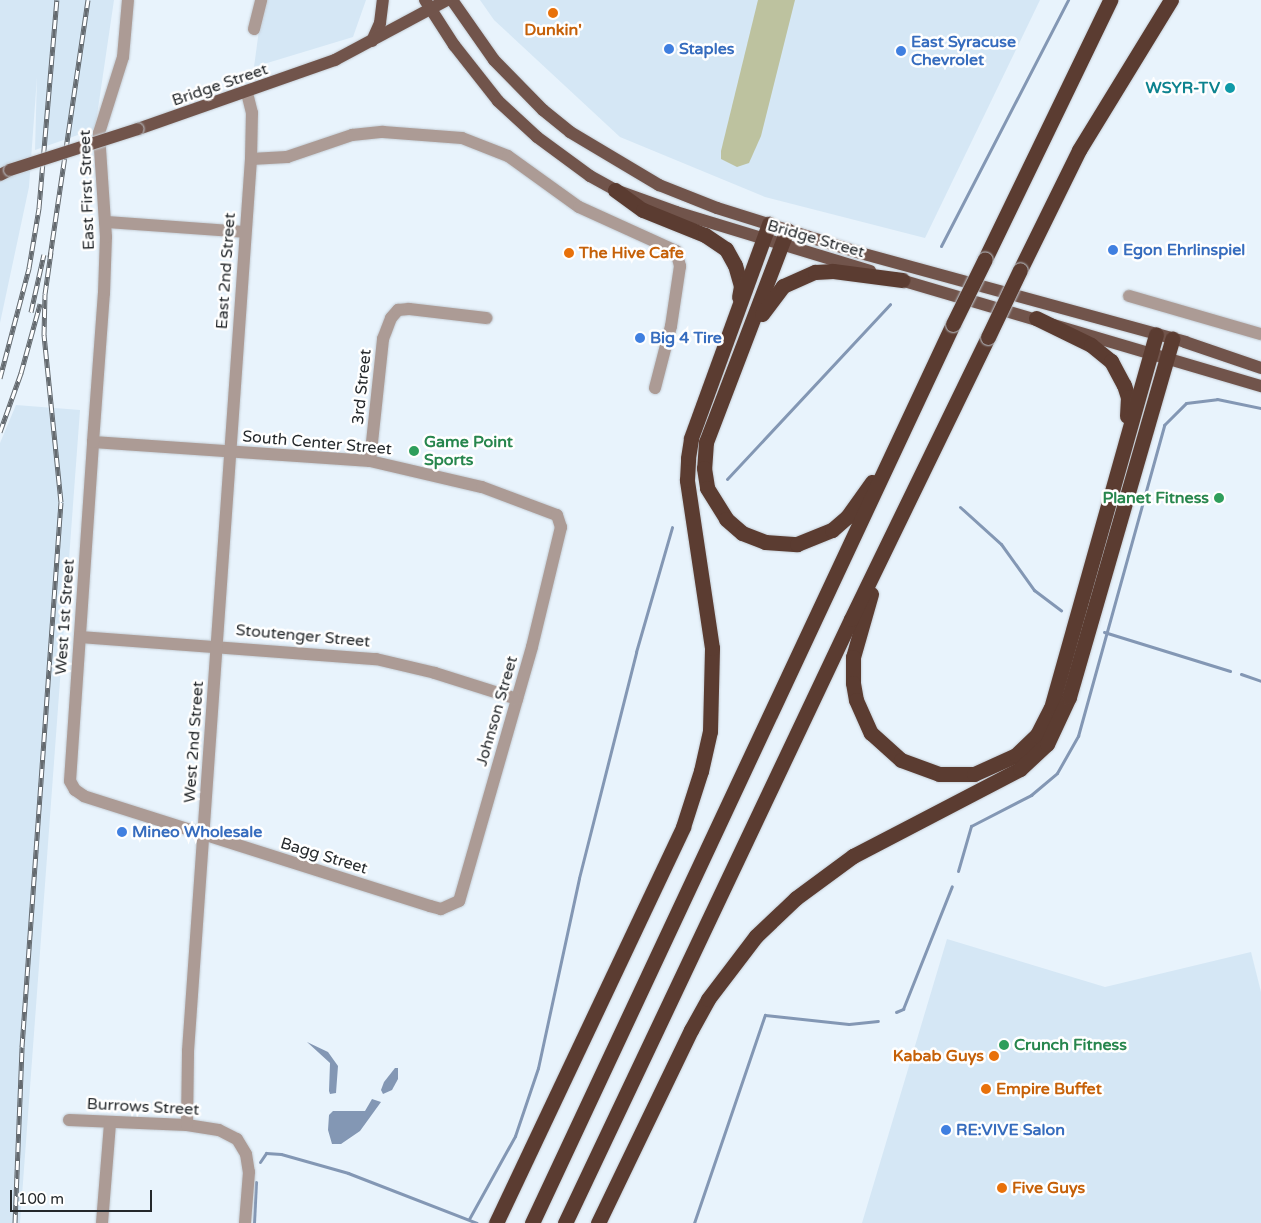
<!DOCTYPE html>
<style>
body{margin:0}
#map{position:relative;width:1261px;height:1223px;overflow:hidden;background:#e8f3fc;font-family:"Varela Round",sans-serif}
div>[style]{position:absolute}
.built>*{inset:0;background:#d5e7f5}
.forest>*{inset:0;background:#bdc29f}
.water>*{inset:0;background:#8397b4}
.stream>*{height:3px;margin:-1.5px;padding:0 1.5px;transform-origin:1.5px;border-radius:1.5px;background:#8397b4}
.roads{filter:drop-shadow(0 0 1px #c5ced6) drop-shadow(0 0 1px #c5ced6)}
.minor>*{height:12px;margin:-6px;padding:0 6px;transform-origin:6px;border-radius:6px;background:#ac9b95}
.major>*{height:12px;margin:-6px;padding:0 6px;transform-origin:6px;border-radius:6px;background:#71544b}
.highway>*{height:15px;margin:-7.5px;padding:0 7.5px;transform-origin:7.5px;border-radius:7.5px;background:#5b3c31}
.rail>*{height:5px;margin-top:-2.5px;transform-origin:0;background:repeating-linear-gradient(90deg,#fff 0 9px,#646a6f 0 18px);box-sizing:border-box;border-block:1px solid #646a6f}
.bridges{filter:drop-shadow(0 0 1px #c5ced6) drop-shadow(0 0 1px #c5ced6)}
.major-bridge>*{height:12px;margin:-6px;padding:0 6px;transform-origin:6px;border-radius:6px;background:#71544b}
.highway-bridge>*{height:15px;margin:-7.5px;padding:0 7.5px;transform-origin:7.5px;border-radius:7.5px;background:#5b3c31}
.dots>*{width:14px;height:14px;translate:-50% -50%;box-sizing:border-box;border:2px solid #fff;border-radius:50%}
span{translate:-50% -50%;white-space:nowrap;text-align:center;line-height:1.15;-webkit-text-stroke:5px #fff;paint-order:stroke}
.food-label{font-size:16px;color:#c56008;font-weight:700}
.left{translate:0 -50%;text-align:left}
.right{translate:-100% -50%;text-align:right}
.shop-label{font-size:16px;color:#366cbe;font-weight:700}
.street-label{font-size:16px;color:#24282b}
.culture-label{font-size:16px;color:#0d838f;font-weight:700}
.leisure-label{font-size:16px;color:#27864d;font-weight:700}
.scale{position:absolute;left:10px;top:1190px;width:142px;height:22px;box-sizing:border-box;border:2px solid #24282b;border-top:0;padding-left:6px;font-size:15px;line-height:18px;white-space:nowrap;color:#24282b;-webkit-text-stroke:4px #fff;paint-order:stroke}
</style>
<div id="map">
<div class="built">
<i style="clip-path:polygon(0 0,114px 0,95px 129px,35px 150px,37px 77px,29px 187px,0 323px)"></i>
<i style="clip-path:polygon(263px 0,366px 0,353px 37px,254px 67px)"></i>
<i style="clip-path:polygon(480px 0,1040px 0,925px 238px,765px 197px,620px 137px,494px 20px)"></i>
<i style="clip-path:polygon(16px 405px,80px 410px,20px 1223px,0 1223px,0 443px)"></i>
<i style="clip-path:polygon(947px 939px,1105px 987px,1251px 952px,1261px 992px,1261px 1223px,862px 1223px)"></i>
</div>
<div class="forest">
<i style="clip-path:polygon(758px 0,795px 0,761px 136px,749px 163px,737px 167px,721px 159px,721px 151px)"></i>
</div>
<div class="water">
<i style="clip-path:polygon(307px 1042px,328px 1052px,338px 1066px,336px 1093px,330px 1094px,329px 1091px,330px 1063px)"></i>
<i style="clip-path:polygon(395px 1068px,398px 1068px,398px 1079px,392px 1090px,383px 1094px,381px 1090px,384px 1082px)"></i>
<i style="clip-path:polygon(372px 1099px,381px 1102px,360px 1131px,341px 1144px,332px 1144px,328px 1130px,329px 1115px,333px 1111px,365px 1111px)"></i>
</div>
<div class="stream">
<i style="left:941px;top:246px;width:277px;rotate:-62.7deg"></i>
<i style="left:727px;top:479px;width:239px;rotate:-47deg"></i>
<i style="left:960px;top:507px;width:55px;rotate:42.1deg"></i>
<i style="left:1001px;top:544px;width:57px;rotate:54.3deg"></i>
<i style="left:1034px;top:590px;width:34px;rotate:37deg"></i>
<i style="left:1104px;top:632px;width:132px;rotate:17.2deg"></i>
<i style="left:1241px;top:674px;width:21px;rotate:19deg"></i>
<i style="left:958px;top:871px;width:47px;rotate:-73.9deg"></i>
<i style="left:971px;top:826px;width:68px;rotate:-27.3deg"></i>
<i style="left:1031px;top:795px;width:34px;rotate:-40deg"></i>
<i style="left:1057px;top:773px;width:43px;rotate:-60.4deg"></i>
<i style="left:1078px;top:736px;width:323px;rotate:-74.5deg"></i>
<i style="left:1164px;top:425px;width:31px;rotate:-45deg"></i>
<i style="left:1186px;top:403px;width:31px;rotate:-7deg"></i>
<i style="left:1217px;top:399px;width:45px;rotate:11.6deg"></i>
<i style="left:896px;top:1012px;width:8px;rotate:-23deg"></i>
<i style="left:903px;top:1009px;width:132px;rotate:-68.3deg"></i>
<i style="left:260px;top:1162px;width:11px;rotate:-56deg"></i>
<i style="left:266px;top:1153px;width:15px;rotate:4deg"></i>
<i style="left:281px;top:1154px;width:70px;rotate:15.8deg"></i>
<i style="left:348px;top:1173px;width:138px;rotate:21.2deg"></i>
<i style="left:469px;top:1219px;width:95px;rotate:-61deg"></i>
<i style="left:515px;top:1136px;width:72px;rotate:-71.3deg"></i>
<i style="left:538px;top:1068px;width:194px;rotate:-77.8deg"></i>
<i style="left:579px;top:878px;width:233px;rotate:-75.8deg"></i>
<i style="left:636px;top:652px;width:130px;rotate:-73.9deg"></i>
<i style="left:254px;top:1223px;width:41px;rotate:-87.2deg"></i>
<i style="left:694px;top:1223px;width:220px;rotate:-71.2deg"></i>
<i style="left:765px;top:1015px;width:84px;rotate:6.1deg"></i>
<i style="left:849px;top:1024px;width:29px;rotate:-6deg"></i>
</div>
<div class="roads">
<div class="minor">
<i style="left:254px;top:29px;width:30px;rotate:-76deg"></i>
<i style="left:251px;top:159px;width:36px;rotate:-3deg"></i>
<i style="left:287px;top:157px;width:69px;rotate:-18.7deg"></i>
<i style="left:352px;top:135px;width:31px;rotate:-6deg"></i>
<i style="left:383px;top:132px;width:79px;rotate:4.3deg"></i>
<i style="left:462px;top:138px;width:49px;rotate:21.4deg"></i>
<i style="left:508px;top:156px;width:87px;rotate:35.7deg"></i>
<i style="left:579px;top:207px;width:107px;rotate:24.4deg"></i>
<i style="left:676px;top:251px;width:16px;rotate:75deg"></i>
<i style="left:680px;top:266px;width:61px;rotate:98.5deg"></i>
<i style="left:671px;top:326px;width:64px;rotate:104.5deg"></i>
<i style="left:106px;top:222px;width:139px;rotate:4.1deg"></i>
<i style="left:1129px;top:296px;width:137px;rotate:16.1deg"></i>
<i style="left:93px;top:442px;width:278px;rotate:3.9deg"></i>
<i style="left:370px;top:461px;width:115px;rotate:13.1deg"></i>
<i style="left:482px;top:487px;width:80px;rotate:20.5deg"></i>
<i style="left:557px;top:515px;width:13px;rotate:72deg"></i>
<i style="left:561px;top:527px;width:123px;rotate:103.6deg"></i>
<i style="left:532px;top:647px;width:264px;rotate:106deg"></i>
<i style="left:459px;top:901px;width:20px;rotate:156deg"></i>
<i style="left:441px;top:909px;width:11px;rotate:-165deg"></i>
<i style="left:430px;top:906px;width:363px;rotate:-162.4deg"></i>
<i style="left:84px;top:796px;width:11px;rotate:-146deg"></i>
<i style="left:75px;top:790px;width:10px;rotate:-119deg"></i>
<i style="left:70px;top:781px;width:340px;rotate:-86.1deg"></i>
<i style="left:93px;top:442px;width:149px;rotate:-85.8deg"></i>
<i style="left:104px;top:293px;width:56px;rotate:-88deg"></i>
<i style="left:106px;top:237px;width:104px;rotate:-93.9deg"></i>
<i style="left:99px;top:133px;width:80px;rotate:-72.5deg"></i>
<i style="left:123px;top:57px;width:57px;rotate:-85deg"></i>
<i style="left:370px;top:461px;width:123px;rotate:-83.9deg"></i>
<i style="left:383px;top:339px;width:22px;rotate:-69deg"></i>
<i style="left:391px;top:318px;width:11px;rotate:-49deg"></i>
<i style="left:398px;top:310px;width:11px;rotate:-5deg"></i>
<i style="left:409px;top:309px;width:78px;rotate:6.7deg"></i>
<i style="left:80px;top:637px;width:297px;rotate:4.3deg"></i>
<i style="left:376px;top:659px;width:61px;rotate:13.3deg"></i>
<i style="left:435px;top:673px;width:86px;rotate:17.6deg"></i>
<i style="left:69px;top:1120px;width:118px;rotate:2.4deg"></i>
<i style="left:187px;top:1125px;width:32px;rotate:9deg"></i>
<i style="left:219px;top:1130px;width:20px;rotate:27deg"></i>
<i style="left:237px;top:1139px;width:17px;rotate:59deg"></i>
<i style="left:246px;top:1154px;width:18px;rotate:81deg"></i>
<i style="left:249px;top:1172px;width:51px;rotate:94.5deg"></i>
<i style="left:187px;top:1125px;width:74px;rotate:-89.2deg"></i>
<i style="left:188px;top:1051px;width:894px;rotate:-85.96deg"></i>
<i style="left:251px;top:159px;width:46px;rotate:-88.8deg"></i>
<i style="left:252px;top:113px;width:21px;rotate:-104deg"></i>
<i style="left:102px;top:1223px;width:100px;rotate:-85.4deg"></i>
</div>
<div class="major">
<i style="left:425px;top:0;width:54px;rotate:57.2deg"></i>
<i style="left:454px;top:45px;width:71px;rotate:51.8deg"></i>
<i style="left:498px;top:101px;width:53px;rotate:42.7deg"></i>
<i style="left:537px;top:137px;width:66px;rotate:36.3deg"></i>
<i style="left:590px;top:176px;width:29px;rotate:29deg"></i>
<i style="left:615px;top:190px;width:65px;rotate:19.8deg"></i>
<i style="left:676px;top:212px;width:203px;rotate:16.9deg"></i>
<i style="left:452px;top:0;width:73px;rotate:55deg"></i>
<i style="left:494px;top:60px;width:70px;rotate:45.6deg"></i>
<i style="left:543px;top:110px;width:35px;rotate:39deg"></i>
<i style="left:570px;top:132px;width:104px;rotate:30.8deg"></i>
<i style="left:659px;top:185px;width:62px;rotate:21.6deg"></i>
<i style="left:717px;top:208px;width:147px;rotate:17.4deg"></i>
<i style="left:857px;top:252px;width:340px;rotate:15.3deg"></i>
<i style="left:1185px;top:342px;width:80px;rotate:18.9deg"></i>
<i style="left:372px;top:41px;width:20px;rotate:-66deg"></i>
<i style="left:380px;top:23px;width:23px;rotate:-83deg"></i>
<i style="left:138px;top:129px;width:209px;rotate:-19.3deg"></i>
<i style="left:335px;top:60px;width:127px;rotate:-28.2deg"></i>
<i style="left:0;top:175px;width:11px;rotate:-27deg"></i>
<i style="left:894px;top:278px;width:383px;rotate:16.4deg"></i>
</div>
<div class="highway">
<i style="left:615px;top:190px;width:34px;rotate:36deg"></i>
<i style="left:643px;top:210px;width:67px;rotate:22deg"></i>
<i style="left:705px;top:235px;width:25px;rotate:34deg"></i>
<i style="left:726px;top:249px;width:18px;rotate:61deg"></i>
<i style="left:735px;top:265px;width:22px;rotate:74deg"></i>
<i style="left:741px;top:286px;width:11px;rotate:100deg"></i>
<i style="left:787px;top:230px;width:227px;rotate:110.9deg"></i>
<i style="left:706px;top:442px;width:26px;rotate:94deg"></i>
<i style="left:704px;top:468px;width:20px;rotate:81deg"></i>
<i style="left:707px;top:488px;width:36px;rotate:58deg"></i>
<i style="left:726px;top:519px;width:21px;rotate:41deg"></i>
<i style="left:742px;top:533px;width:25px;rotate:21deg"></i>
<i style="left:765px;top:542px;width:32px;rotate:4deg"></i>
<i style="left:797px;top:544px;width:38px;rotate:-22deg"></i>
<i style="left:832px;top:530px;width:20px;rotate:-41deg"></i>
<i style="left:847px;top:517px;width:43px;rotate:-54.5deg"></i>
<i style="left:985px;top:259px;width:288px;rotate:-64.2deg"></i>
<i style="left:1020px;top:270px;width:134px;rotate:-63.8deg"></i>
<i style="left:1079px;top:150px;width:176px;rotate:-58.5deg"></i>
<i style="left:762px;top:314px;width:35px;rotate:-53deg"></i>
<i style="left:783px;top:286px;width:35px;rotate:-24deg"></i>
<i style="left:815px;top:272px;width:18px;rotate:-3deg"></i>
<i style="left:833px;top:271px;width:70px;rotate:7.4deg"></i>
<i style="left:1036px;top:318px;width:61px;rotate:26.1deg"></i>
<i style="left:1091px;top:345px;width:26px;rotate:39deg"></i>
<i style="left:1111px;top:361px;width:27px;rotate:62deg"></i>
<i style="left:1124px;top:385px;width:13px;rotate:72deg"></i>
<i style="left:1128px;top:397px;width:19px;rotate:93deg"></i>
<i style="left:871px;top:594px;width:66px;rotate:105.9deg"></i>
<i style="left:853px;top:657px;width:26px;rotate:90deg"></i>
<i style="left:853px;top:683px;width:17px;rotate:80deg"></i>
<i style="left:856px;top:700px;width:36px;rotate:66deg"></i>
<i style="left:871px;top:733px;width:40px;rotate:42deg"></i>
<i style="left:901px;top:760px;width:40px;rotate:20.2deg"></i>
<i style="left:939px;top:774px;width:35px"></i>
<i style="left:974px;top:774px;width:46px;rotate:-24.3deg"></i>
<i style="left:1016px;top:755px;width:29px;rotate:-44deg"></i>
<i style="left:1037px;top:735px;width:30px;rotate:-63deg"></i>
<i style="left:1051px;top:708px;width:388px;rotate:-74.3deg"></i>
<i style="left:496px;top:1223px;width:438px;rotate:-64.7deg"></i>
<i style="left:683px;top:827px;width:59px;rotate:-72.2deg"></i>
<i style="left:701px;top:771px;width:41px;rotate:-77.3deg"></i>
<i style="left:710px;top:731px;width:83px;rotate:-88.6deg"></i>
<i style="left:712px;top:648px;width:170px;rotate:-98.5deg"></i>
<i style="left:687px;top:480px;width:22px;rotate:-87deg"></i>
<i style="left:688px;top:458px;width:20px;rotate:-81deg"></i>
<i style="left:691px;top:438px;width:228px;rotate:-70deg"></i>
<i style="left:532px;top:1223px;width:993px;rotate:-64.91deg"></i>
<i style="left:565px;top:1223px;width:668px;rotate:-64.66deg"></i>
<i style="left:851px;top:619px;width:314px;rotate:-64.1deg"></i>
<i style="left:598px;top:1223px;width:214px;rotate:-64.3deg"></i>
<i style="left:691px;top:1030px;width:35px;rotate:-61deg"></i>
<i style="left:708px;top:999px;width:79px;rotate:-52.7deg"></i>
<i style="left:756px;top:936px;width:55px;rotate:-43.5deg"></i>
<i style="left:796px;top:898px;width:71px;rotate:-36.4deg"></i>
<i style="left:853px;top:856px;width:188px;rotate:-27.5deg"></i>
<i style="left:1020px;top:769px;width:37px;rotate:-43deg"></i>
<i style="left:1047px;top:744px;width:52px;rotate:-64.9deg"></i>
<i style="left:1069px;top:697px;width:373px;rotate:-73.9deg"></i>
</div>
</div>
<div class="rail">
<i style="left:50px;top:257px;width:260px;rotate:-81.6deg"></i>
<i style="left:31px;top:312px;width:59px;rotate:-77.4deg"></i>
<i style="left:0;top:378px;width:114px;rotate:-75.2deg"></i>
<i style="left:29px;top:268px;width:61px;rotate:-80.5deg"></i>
<i style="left:39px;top:208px;width:209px;rotate:-85.1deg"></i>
<i style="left:0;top:432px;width:63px;rotate:-70.4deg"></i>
<i style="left:21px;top:373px;width:72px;rotate:-74.6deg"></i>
<i style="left:15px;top:1223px;width:176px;rotate:-87.7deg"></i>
<i style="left:22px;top:1047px;width:546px;rotate:-85.91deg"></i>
<i style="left:61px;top:502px;width:168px;rotate:-95.8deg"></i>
<i style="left:44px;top:335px;width:41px;rotate:-88.6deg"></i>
<i style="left:45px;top:294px;width:42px;rotate:-81.9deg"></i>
</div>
<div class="bridges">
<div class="major-bridge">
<i style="left:10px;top:170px;width:134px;rotate:-17.8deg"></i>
</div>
<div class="highway-bridge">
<i style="left:953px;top:324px;width:72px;rotate:-63.8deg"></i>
<i style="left:988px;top:337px;width:74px;rotate:-64.5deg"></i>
</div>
</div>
<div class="dots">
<i style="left:553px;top:13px;background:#e8710a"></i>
<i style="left:669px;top:49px;background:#3f7fe0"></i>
<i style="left:901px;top:51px;background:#3f7fe0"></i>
<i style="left:1230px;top:88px;background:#0f9aa8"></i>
<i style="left:1113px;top:250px;background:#3f7fe0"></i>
<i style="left:569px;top:253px;background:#e8710a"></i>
<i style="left:640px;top:338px;background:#3f7fe0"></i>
<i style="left:414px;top:451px;background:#2e9e5b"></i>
<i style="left:1219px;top:498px;background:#2e9e5b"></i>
<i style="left:122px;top:832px;background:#3f7fe0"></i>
<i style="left:1004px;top:1045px;background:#2e9e5b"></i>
<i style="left:994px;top:1056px;background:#e8710a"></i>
<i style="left:986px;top:1089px;background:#e8710a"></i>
<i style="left:946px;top:1130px;background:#3f7fe0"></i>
<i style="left:1002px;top:1188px;background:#e8710a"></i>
</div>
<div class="food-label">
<span style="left:553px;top:30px">Dunkin'</span>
<span class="left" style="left:579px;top:253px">The Hive Cafe</span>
<span class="right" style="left:984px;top:1056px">Kabab Guys</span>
<span class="left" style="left:996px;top:1089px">Empire Buffet</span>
<span class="left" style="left:1012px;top:1188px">Five Guys</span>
</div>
<div class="shop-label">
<span class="left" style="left:911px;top:51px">East Syracuse<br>Chevrolet</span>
<span class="left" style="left:679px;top:49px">Staples</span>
<span class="left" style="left:1123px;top:250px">Egon Ehrlinspiel</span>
<span class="left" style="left:650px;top:338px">Big 4 Tire</span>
<span class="left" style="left:132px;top:832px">Mineo Wholesale</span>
<span class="left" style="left:956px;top:1130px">RE:VIVE Salon</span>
</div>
<div class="street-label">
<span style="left:220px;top:85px;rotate:-19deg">Bridge Street</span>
<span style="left:87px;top:190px;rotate:-92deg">East First Street</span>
<span style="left:816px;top:239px;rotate:16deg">Bridge Street</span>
<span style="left:226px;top:271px;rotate:-86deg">East 2nd Street</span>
<span style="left:362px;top:387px;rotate:-84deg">3rd Street</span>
<span style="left:317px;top:443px;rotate:5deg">South Center Street</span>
<span style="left:65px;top:617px;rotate:-86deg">West 1st Street</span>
<span style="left:303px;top:636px;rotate:5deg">Stoutenger Street</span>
<span style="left:497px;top:711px;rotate:-74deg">Johnson Street</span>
<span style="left:194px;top:742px;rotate:-86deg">West 2nd Street</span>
<span style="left:324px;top:856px;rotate:17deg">Bagg Street</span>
<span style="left:143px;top:1107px;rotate:3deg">Burrows Street</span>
</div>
<div class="culture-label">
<span class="right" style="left:1220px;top:88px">WSYR-TV</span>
</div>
<div class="leisure-label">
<span class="left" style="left:424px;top:451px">Game Point<br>Sports</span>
<span class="right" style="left:1209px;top:498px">Planet Fitness</span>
<span class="left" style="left:1014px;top:1045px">Crunch Fitness</span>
</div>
<div class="scale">100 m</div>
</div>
